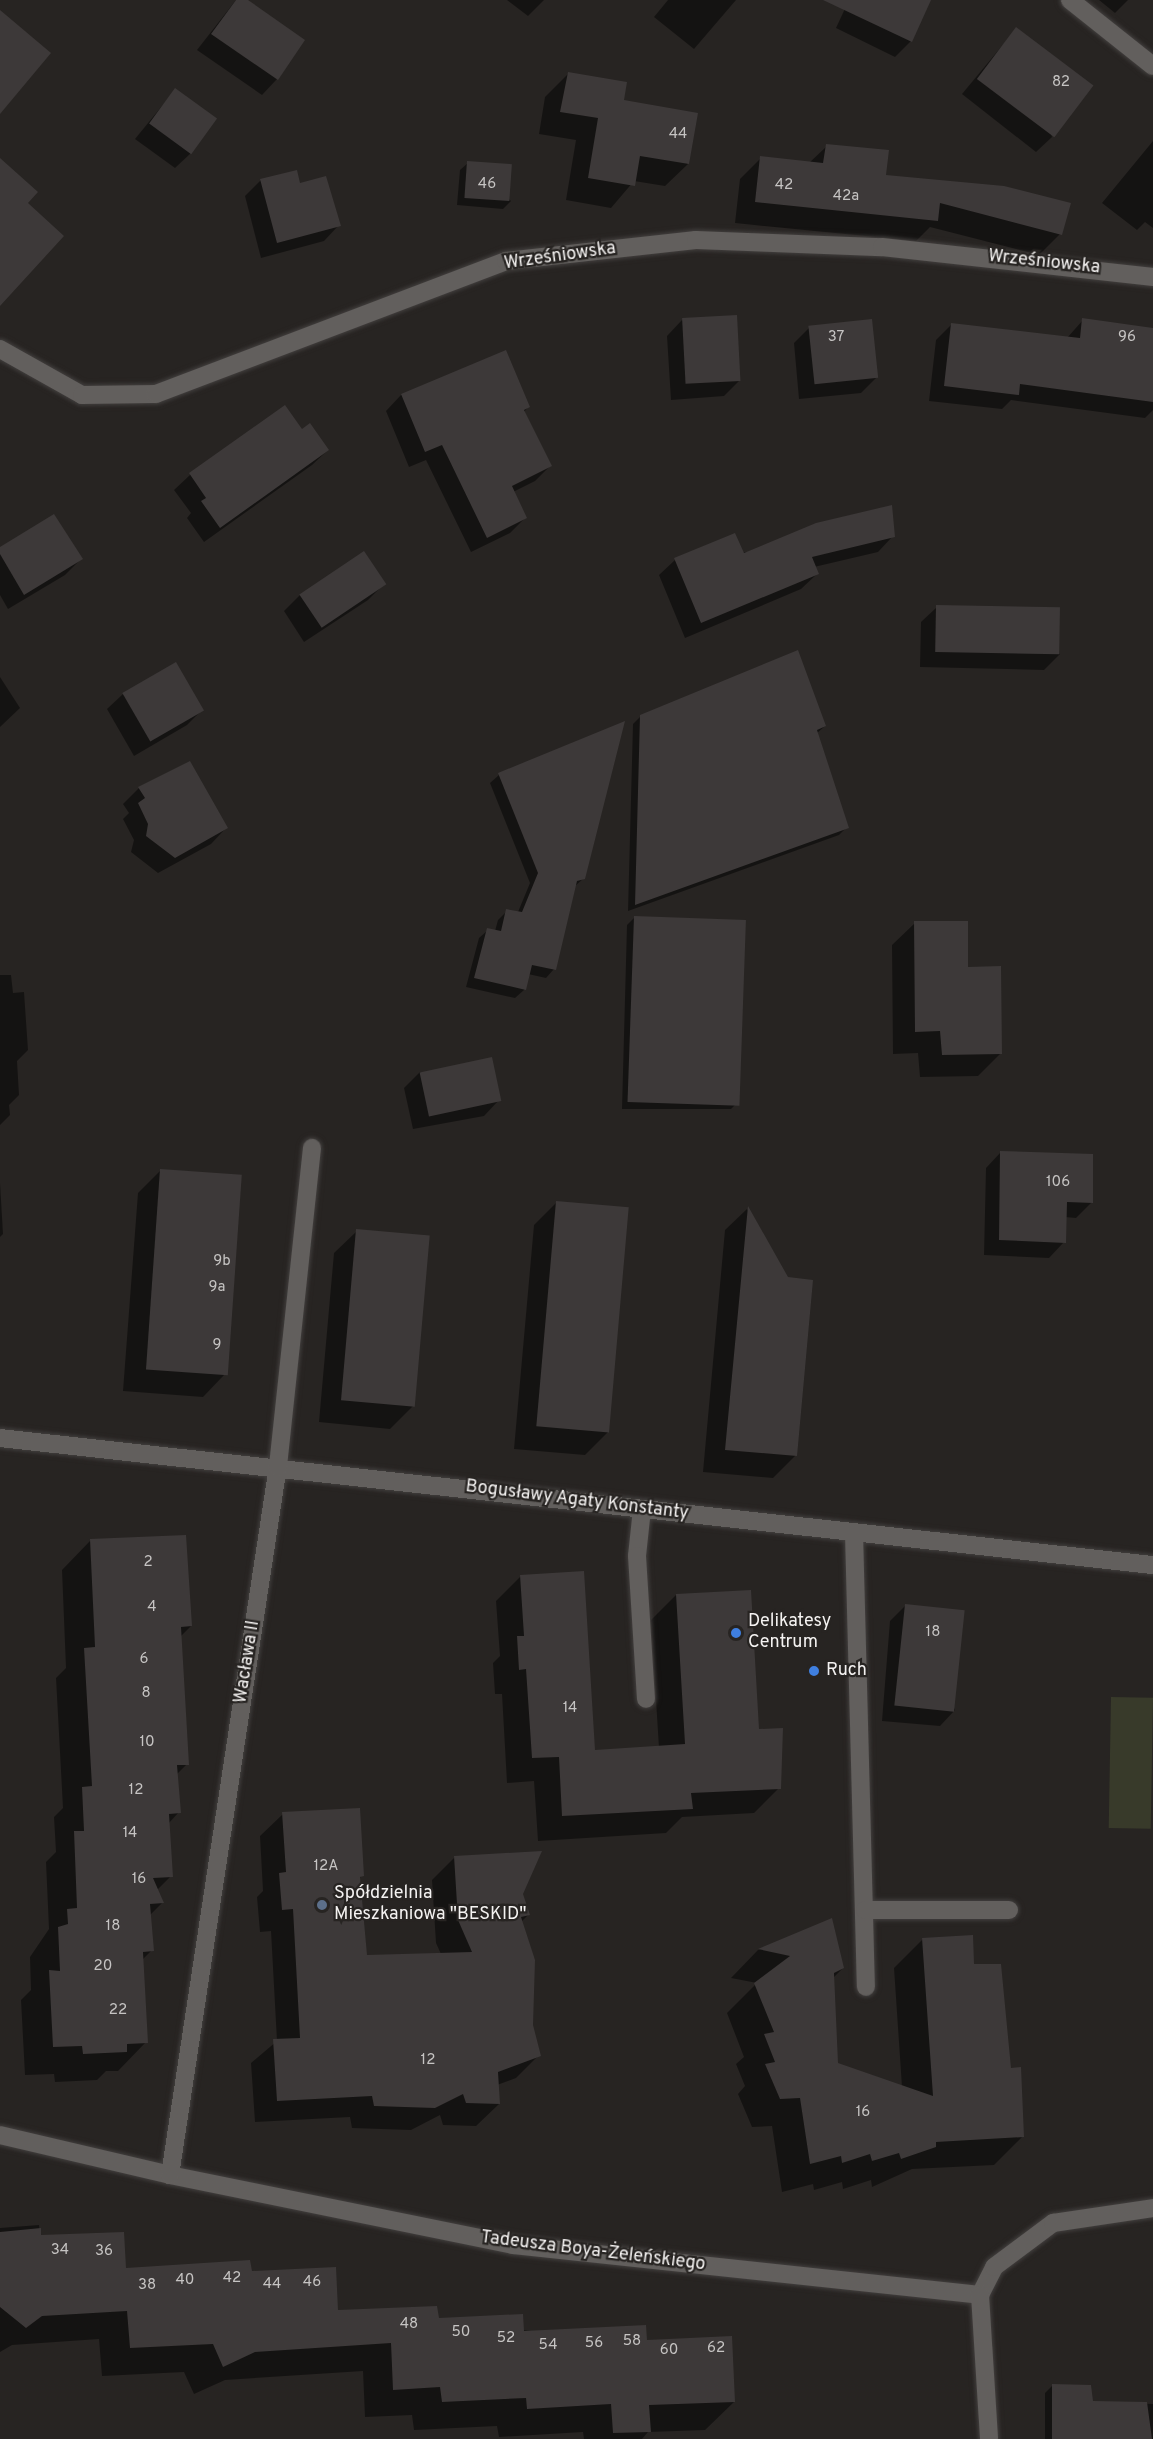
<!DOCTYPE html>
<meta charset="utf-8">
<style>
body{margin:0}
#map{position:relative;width:1153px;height:2439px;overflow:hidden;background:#272422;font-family:Overpass,sans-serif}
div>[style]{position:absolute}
.green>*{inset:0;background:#383a2a;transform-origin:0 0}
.shadow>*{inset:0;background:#0007}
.building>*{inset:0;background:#3d3939;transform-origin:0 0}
.roads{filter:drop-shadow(0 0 2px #423f3e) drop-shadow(0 0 2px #423f3e)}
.service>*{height:18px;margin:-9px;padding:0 9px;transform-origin:9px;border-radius:9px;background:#625f5d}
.minor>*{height:18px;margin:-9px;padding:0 9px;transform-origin:9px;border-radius:9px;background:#625f5d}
.dots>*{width:16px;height:16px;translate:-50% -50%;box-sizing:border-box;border:3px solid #272422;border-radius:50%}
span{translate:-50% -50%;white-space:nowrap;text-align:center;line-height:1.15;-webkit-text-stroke:4.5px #272422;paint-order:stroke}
.number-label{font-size:15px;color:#c6c4c3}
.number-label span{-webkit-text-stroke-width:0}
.street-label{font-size:18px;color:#f4f2f1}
.poi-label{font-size:18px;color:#f4f2f1}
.left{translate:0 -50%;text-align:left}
</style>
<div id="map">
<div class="green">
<i style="left:1111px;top:1697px;width:42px;height:131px;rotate:1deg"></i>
</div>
<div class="shadow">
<i style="clip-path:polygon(236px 0,245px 0,303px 40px,277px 79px,262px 95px,197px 50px)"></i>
<i style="clip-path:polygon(507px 0,544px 0,528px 16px)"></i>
<i style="clip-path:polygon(668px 0,736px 0,694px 49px,654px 17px)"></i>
<i style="clip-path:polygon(849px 0,930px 0,911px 41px,895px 57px,836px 28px)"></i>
<i style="clip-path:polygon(1099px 0,1128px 0,1115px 13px)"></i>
<i style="clip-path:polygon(1016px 29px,1052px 137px,1036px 152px,962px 94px)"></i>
<i style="clip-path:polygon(568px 74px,622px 101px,688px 164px,665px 186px,634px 181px,611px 208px,566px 200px,576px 140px,539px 134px,545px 97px)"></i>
<i style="clip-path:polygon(175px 90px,191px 153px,175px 168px,135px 139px)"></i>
<i style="clip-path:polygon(1153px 141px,1153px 228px,1145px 222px,1137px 230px,1102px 203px)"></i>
<i style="clip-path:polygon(827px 146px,884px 176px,1060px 234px,1039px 255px,930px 227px,916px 241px,735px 223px,740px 179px,761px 158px,809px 163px)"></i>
<i style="clip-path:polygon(468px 163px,511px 201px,503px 209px,457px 205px,460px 170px)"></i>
<i style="clip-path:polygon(261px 180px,299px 184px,339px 225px,324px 241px,261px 258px,245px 196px)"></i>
<i style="clip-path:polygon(682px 320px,740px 380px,724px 396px,671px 400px,667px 336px)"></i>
<i style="clip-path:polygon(1083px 320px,1153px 329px,1153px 410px,1145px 418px,1011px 400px,1002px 409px,929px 401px,936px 340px,952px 324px,1067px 338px)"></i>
<i style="clip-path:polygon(809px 328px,877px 377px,861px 393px,799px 399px,794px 343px)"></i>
<i style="clip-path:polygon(505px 352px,528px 407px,524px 412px,550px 466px,535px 481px,513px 492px,525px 518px,510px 533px,471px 552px,426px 460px,409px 467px,386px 411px,401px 395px)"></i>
<i style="clip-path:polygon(285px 407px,302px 431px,328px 450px,312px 465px,204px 542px,187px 518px,191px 513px,174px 490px,190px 475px)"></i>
<i style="clip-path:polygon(893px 536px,878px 552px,814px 567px,817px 574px,801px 589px,685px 638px,659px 575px,675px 560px)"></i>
<i style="clip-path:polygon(0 548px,81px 559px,65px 575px,8px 609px,0 595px)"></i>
<i style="clip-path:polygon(364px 553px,384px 584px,368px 600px,304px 642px,284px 611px,300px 595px)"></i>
<i style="clip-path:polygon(937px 607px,1060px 654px,1044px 670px,920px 667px,921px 622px)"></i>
<i style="clip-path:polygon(0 677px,20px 708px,0 727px)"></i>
<i style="clip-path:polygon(123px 694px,202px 710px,187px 725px,134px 756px,107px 709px)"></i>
<i style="clip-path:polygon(641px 716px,825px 726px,816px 734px,847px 827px,839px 835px,628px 911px,633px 724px)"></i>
<i style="clip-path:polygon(189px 763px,226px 828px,211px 844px,158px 873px,131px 852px,134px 840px,123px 819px,129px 813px,123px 804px,139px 788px)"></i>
<i style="clip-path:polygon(499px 775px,584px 878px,574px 887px,554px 969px,546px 978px,528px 974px,524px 990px,515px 998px,466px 987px,479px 938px,488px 930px,495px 931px,498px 920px,507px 911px,518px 912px,530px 883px,490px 783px)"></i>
<i style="clip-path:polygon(635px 917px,739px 1101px,731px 1109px,622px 1109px,627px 925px)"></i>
<i style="clip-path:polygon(915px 923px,967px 968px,1000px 1054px,978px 1076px,920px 1077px,918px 1053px,893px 1054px,892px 945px)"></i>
<i style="clip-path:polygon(0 975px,11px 975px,13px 993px,24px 992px,28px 1050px,17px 1061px,19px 1095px,9px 1105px,10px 1115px,0 1125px)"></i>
<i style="clip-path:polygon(420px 1072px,499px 1100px,484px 1116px,413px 1129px,404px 1088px)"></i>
<i style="clip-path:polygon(1001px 1152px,1092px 1202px,1076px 1218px,1065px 1217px,1064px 1242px,1049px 1258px,984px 1255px,986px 1168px)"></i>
<i style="clip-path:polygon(161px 1170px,225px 1374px,203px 1397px,123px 1391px,138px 1193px)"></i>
<i style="clip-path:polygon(0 1183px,3px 1234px,0 1237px)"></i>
<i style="clip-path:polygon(557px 1202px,608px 1432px,585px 1455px,514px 1449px,534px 1225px)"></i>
<i style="clip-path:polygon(747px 1209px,787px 1279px,795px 1456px,773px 1478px,703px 1472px,725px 1230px)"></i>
<i style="clip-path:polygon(357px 1231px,413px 1406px,390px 1429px,319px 1422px,334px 1253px)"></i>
<i style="clip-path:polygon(90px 1541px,191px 1626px,180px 1637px,187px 1764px,176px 1775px,179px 1812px,168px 1824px,171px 1876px,157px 1890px,162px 1903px,150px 1915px,152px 1950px,142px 1960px,146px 2042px,118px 2071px,106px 2071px,97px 2080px,55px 2082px,54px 2074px,25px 2075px,21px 2000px,31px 1990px,30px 1957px,49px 1929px,46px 1862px,56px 1852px,54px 1817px,63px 1808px,56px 1678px,66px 1668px,62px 1570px)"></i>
<i style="clip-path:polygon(521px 1576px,593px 1752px,659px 1748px,651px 1620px,676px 1595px,758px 1731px,779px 1788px,754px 1813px,682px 1817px,666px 1833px,538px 1841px,534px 1781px,507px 1783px,502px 1694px,495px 1694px,493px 1663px,500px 1656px,496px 1601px)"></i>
<i style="clip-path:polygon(905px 1606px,955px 1710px,940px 1726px,882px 1721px,890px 1621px)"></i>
<i style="clip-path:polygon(283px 1814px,362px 1875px,359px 1879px,366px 1956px,441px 1954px,436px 1943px,432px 1880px,455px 1857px,521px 1894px,528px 1915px,521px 1922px,532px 2025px,539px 2055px,516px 2078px,497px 2085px,499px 2104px,476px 2126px,443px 2125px,440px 2115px,411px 2130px,352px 2128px,350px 2117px,255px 2122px,251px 2063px,277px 2041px,271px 1931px,260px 1932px,257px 1897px,263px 1891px,260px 1836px)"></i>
<i style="clip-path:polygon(831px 1921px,843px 1968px,833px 1978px,836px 2064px,902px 2087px,894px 1968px,923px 1939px,973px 1966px,1010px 2070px,1023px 2136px,994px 2165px,912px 2169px,872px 2187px,871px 2180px,843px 2189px,842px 2182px,814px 2190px,813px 2184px,782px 2192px,772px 2126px,752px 2127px,738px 2094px,745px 2086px,736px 2064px,744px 2057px,727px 2013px,757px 1983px,731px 1978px,758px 1950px)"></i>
<i style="clip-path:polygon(39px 2225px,40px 2236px,125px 2270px,251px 2273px,337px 2312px,645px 2342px,734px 2402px,705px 2430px,648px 2432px,642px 2439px,584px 2439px,583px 2432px,499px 2437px,497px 2426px,414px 2430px,412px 2415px,365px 2417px,363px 2371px,225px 2380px,194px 2394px,184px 2372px,102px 2376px,99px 2339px,12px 2345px,0 2352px,0 2228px)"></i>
<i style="clip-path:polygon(1052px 2386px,1091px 2402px,1153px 2404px,1153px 2439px,1045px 2439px,1045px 2393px)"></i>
</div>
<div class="building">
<i style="clip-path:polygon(236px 0,248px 0,305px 40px,278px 80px,211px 34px)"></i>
<i style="clip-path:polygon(823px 0,931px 0,912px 42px)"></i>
<i style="clip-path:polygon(0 10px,51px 53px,0 114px)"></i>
<i style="left:1016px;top:27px;width:97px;height:65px;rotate:37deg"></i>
<i style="clip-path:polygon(568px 72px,627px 82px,624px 100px,698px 113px,689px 164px,640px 156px,635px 186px,588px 178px,598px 118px,560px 112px)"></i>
<i style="left:175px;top:88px;width:52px;height:44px;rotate:36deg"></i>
<i style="clip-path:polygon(826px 144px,889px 150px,886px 175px,1004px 186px,1071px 203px,1062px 235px,940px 203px,938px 221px,755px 202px,760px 156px,823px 163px)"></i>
<i style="clip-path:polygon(0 158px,38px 192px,28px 203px,64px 236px,0 306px)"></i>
<i style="left:467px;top:161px;width:45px;height:37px;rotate:4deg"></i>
<i style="clip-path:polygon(297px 170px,300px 183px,326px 176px,341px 226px,277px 243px,260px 179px)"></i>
<i style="left:737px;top:315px;width:66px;height:55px;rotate:87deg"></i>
<i style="clip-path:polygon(1082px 318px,1153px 328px,1153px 402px,1020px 384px,1019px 395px,944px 386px,951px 323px,1080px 338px)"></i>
<i style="left:872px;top:319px;width:59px;height:64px;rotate:84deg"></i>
<i style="clip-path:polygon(506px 350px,530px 407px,524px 410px,552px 466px,512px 486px,527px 518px,487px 538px,442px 445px,425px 452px,401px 394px)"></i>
<i style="clip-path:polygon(285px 405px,302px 429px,310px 423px,329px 450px,220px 528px,201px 501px,206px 498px,189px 473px)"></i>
<i style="clip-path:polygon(892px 505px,895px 537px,812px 557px,819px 574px,701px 623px,674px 558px,735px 533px,744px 553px,816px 523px)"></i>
<i style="clip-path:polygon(54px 514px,83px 559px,24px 595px,0 554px,0 547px)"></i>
<i style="left:364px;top:551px;width:40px;height:78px;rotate:56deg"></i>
<i style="left:936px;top:605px;width:124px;height:47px;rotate:1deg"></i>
<i style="clip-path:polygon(798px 650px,826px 726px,817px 730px,849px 828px,635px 905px,640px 715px)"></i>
<i style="left:176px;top:662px;width:56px;height:62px;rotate:60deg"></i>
<i style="clip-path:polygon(625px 721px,585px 879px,577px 881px,556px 970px,532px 965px,526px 990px,474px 978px,487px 928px,501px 931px,506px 909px,522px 912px,538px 873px,498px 773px)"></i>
<i style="clip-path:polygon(190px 761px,228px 828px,175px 858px,146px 836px,148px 824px,138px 803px,145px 798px,138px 787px)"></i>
<i style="left:634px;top:916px;width:112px;height:186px;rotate:2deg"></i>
<i style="clip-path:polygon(914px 921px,968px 921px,968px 967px,1001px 966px,1002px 1054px,942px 1055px,940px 1031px,915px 1032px)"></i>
<i style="left:492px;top:1057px;width:45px;height:74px;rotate:78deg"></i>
<i style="clip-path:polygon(1000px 1151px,1093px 1154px,1093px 1203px,1067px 1202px,1066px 1243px,999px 1240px)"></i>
<i style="left:160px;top:1169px;width:82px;height:201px;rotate:4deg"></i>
<i style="left:556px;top:1201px;width:73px;height:226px;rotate:5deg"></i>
<i style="clip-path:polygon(748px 1206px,788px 1277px,813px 1280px,797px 1456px,725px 1450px)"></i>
<i style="left:356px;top:1229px;width:74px;height:172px;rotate:5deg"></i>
<i style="clip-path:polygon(186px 1535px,192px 1626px,181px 1627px,189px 1765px,177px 1765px,181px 1813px,169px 1814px,173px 1877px,153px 1878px,164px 1903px,150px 1904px,154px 1951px,143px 1952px,148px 2043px,127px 2044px,127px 2052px,83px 2054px,82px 2046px,53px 2047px,49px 1970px,60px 1971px,58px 1927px,68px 1924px,67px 1909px,77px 1908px,74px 1831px,84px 1831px,82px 1787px,92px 1786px,84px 1648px,95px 1647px,90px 1539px)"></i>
<i style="clip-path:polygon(584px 1571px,595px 1750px,685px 1744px,676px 1594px,751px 1590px,759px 1729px,783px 1728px,781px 1789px,691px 1793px,693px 1809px,562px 1816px,559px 1757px,532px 1758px,526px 1669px,519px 1670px,517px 1636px,524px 1636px,520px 1575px)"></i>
<i style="left:905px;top:1604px;width:60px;height:102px;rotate:6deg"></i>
<i style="clip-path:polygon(360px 1808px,364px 1876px,360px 1877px,367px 1955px,472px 1952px,458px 1920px,454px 1856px,542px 1851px,523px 1894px,530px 1915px,521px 1917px,535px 1960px,533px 2025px,541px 2056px,498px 2072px,500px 2104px,466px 2103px,463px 2094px,435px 2108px,374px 2106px,372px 2096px,277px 2101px,273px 2039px,300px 2038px,293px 1909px,282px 1910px,279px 1873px,286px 1872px,282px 1812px)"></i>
<i style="clip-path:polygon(832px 1918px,844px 1968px,834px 1973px,838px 2063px,933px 2096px,922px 1938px,973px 1935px,974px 1964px,1001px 1964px,1011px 2068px,1021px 2067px,1024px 2137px,936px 2142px,936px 2147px,901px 2159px,899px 2153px,872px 2161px,870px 2154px,842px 2163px,841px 2156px,810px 2164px,800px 2098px,780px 2099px,765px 2064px,775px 2062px,764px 2034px,774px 2032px,754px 1983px,790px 1956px,758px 1949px)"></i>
<i style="clip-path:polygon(41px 2228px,41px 2235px,124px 2232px,126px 2268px,250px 2260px,252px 2271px,336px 2267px,338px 2310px,437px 2306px,439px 2318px,523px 2314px,524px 2331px,646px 2325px,647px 2340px,732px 2336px,735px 2402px,649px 2405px,651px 2432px,613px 2433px,611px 2404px,527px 2409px,526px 2398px,442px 2402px,440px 2387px,393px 2390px,391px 2343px,255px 2352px,223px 2367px,213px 2344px,130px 2348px,127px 2311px,42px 2316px,26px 2328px,0 2307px,0 2232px)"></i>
<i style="clip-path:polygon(1052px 2384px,1091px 2385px,1093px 2401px,1147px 2402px,1152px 2439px,1052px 2439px)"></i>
</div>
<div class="roads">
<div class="service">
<i style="left:1070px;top:0;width:106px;rotate:38.5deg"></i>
<i style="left:642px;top:1509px;width:47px;rotate:96.1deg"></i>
<i style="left:637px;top:1556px;width:143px;rotate:86.4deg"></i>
<i style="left:854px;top:1533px;width:454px;rotate:88.5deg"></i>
<i style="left:865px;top:1910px;width:144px"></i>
<i style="left:980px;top:2295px;width:31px;rotate:-63deg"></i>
<i style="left:994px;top:2267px;width:74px;rotate:-36.7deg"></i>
<i style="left:1053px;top:2223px;width:101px;rotate:-8.5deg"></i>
</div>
<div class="minor">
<i style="left:0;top:349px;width:94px;rotate:29.3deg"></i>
<i style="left:82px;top:395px;width:74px;rotate:-0.8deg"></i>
<i style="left:156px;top:394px;width:374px;rotate:-20.8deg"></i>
<i style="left:506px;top:261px;width:191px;rotate:-6.3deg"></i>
<i style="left:696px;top:240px;width:186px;rotate:2.2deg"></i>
<i style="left:882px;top:247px;width:273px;rotate:6.3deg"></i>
<i style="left:0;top:1438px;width:1160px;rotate:6.29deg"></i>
<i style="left:0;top:2135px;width:175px;rotate:13.2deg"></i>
<i style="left:170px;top:2175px;width:350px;rotate:11.5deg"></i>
<i style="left:513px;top:2245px;width:470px;rotate:6.1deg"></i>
<i style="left:980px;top:2295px;width:144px;rotate:86.4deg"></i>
<i style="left:170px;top:2175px;width:717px;rotate:-81.34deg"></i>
<i style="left:278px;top:1466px;width:320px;rotate:-83.9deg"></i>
</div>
</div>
<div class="dots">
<i style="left:736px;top:1633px;background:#3f7fe0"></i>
<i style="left:814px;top:1671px;background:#3f7fe0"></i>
<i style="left:322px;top:1905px;background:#5c6f8a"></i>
</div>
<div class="number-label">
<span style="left:1061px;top:83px">82</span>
<span style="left:678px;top:135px">44</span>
<span style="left:487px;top:185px">46</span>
<span style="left:784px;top:186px">42</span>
<span style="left:846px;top:197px">42a</span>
<span style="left:836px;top:338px">37</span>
<span style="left:1127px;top:338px">96</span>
<span style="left:1058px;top:1183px">106</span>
<span style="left:222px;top:1262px">9b</span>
<span style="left:217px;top:1288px">9a</span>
<span style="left:217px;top:1346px">9</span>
<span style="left:148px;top:1563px">2</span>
<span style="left:152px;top:1608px">4</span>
<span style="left:933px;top:1633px">18</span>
<span style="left:144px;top:1660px">6</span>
<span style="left:146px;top:1694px">8</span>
<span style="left:570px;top:1709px">14</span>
<span style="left:147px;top:1743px">10</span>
<span style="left:136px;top:1791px">12</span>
<span style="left:130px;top:1834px">14</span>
<span style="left:326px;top:1867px">12A</span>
<span style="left:139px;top:1880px">16</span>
<span style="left:113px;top:1927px">18</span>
<span style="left:103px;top:1967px">20</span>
<span style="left:118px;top:2011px">22</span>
<span style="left:428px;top:2061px">12</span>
<span style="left:863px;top:2113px">16</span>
<span style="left:60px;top:2251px">34</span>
<span style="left:104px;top:2252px">36</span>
<span style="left:232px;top:2279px">42</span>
<span style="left:185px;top:2281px">40</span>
<span style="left:312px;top:2283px">46</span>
<span style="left:272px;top:2285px">44</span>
<span style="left:147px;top:2286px">38</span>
<span style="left:409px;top:2325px">48</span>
<span style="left:461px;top:2333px">50</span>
<span style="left:506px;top:2339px">52</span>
<span style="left:632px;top:2342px">58</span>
<span style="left:594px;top:2344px">56</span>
<span style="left:548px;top:2346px">54</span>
<span style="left:716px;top:2349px">62</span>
<span style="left:669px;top:2351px">60</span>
</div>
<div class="street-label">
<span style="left:560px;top:257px;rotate:-8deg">Wrześniowska</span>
<span style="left:1044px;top:263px;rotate:6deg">Wrześniowska</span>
<span style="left:577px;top:1501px;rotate:7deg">Bogusławy Agaty Konstanty</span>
<span style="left:248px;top:1662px;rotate:-81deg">Wacława II</span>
<span style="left:593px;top:2252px;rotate:7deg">Tadeusza Boya-Żeleńskiego</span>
</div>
<div class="poi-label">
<span class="left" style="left:748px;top:1633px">Delikatesy<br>Centrum</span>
<span class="left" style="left:826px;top:1671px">Ruch</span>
<span class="left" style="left:334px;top:1905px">Spółdzielnia<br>Mieszkaniowa "BESKID"</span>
</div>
</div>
